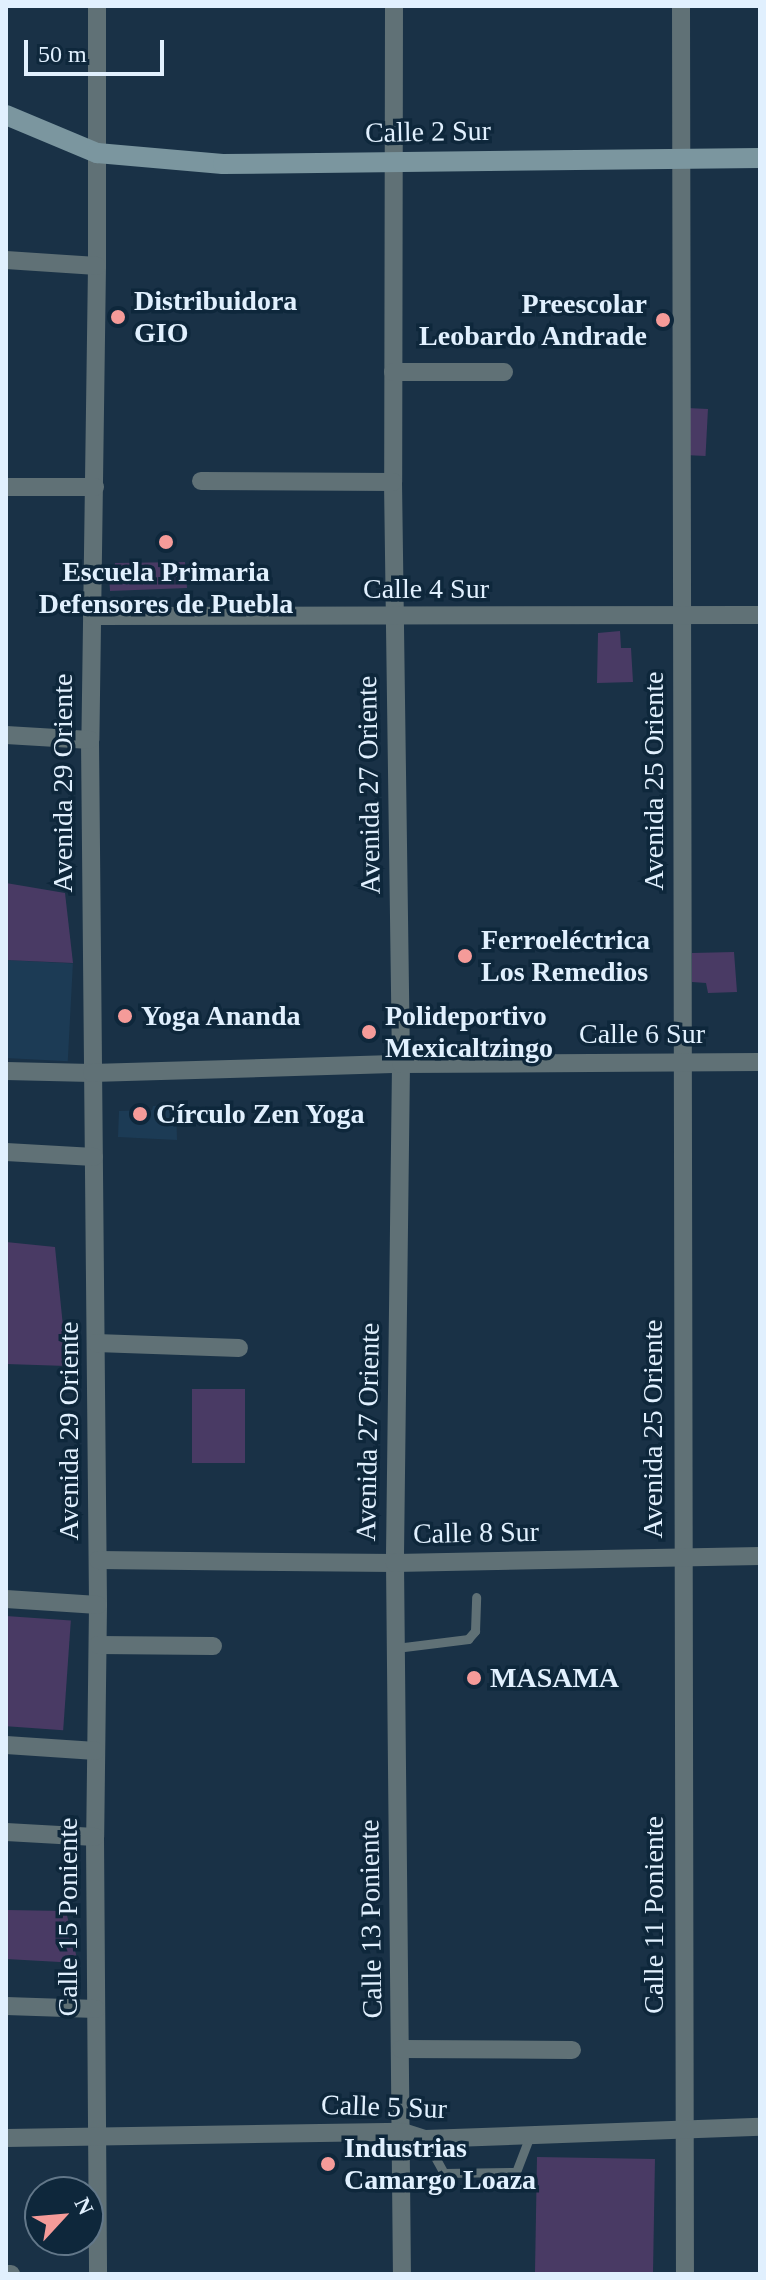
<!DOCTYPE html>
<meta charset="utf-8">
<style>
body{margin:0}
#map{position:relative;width:766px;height:2280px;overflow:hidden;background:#193146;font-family:"Times New Roman",serif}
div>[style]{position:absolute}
.built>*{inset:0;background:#1c3b55;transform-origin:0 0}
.green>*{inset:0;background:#493a64;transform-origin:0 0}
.lane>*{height:9px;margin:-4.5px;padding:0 4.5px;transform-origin:4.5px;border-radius:4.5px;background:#607176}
.street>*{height:18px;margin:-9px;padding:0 9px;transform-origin:9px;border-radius:9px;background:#607176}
.secondary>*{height:20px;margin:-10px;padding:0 10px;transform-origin:10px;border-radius:10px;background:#7b969f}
.dots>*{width:22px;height:22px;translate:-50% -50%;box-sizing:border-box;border:4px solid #0e273b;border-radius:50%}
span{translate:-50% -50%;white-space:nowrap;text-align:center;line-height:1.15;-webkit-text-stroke:7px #0e273b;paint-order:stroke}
.street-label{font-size:28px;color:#e1f0fe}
.poi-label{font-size:28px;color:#e1f0fe;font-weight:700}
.left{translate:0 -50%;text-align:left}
.right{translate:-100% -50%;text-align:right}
.frame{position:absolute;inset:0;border:8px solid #e1f0fe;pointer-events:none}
.north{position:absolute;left:24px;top:2176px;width:80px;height:80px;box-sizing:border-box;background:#0e273b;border:2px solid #627789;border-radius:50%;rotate:64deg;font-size:22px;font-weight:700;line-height:32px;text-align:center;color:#e1f0fe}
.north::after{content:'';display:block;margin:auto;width:28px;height:36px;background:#f59b99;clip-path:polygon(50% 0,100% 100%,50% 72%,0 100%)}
.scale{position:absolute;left:24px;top:40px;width:140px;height:36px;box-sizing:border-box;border:4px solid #e1f0fe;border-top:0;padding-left:10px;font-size:24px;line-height:28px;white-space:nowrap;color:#e1f0fe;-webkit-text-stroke:6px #0e273b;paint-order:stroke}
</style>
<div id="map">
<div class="built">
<i style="left:6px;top:960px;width:67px;height:98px;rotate:3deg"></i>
<i style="clip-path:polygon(176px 1104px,177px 1140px,118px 1137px,119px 1111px,152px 1110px,153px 1106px)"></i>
</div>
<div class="green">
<i style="left:687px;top:408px;width:21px;height:47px;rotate:3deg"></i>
<i style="clip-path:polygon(185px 562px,187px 588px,110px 591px,109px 576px,113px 574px,115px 563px)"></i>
<i style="clip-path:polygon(620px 631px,621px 648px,631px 648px,633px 682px,597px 683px,598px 633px)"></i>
<i style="clip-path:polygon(6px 883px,65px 893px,73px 963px,6px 960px)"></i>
<i style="clip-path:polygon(734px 952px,737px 992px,708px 993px,706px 983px,692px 982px,692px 953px)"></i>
<i style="clip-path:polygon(6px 1242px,55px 1247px,67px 1366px,6px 1364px)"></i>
<i style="left:192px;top:1389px;width:53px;height:74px"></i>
<i style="left:6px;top:1616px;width:65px;height:110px;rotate:4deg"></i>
<i style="clip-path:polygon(6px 1910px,66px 1911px,78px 1963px,6px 1959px)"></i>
<i style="left:537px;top:2157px;width:118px;height:117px;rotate:1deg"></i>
</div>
<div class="lane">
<i style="left:396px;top:1648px;width:73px;rotate:-7.1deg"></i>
<i style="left:468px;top:1639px;width:11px;rotate:-49deg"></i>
<i style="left:475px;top:1631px;width:34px;rotate:-88deg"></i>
<i style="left:425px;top:2139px;width:39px;rotate:61deg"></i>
<i style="left:444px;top:2173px;width:72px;rotate:-0.8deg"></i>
<i style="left:516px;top:2172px;width:40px;rotate:-69deg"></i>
</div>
<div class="street">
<i style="left:97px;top:6px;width:260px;rotate:90deg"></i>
<i style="left:97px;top:266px;width:474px;rotate:90.8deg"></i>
<i style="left:90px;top:740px;width:865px;rotate:89.47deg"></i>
<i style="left:98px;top:1605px;width:232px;rotate:90.7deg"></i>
<i style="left:95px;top:1837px;width:437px;rotate:89.6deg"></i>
<i style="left:394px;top:6px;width:476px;rotate:90.1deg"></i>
<i style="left:393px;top:482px;width:582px;rotate:89.21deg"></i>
<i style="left:401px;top:1064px;width:499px;rotate:90.7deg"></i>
<i style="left:395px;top:1563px;width:711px;rotate:89.44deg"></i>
<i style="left:681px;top:6px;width:2268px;rotate:89.9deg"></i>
<i style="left:6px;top:260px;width:91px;rotate:3.8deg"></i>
<i style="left:393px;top:372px;width:111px"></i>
<i style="left:201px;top:481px;width:192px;rotate:0.3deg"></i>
<i style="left:6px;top:487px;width:89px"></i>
<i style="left:92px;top:616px;width:668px;rotate:-0.09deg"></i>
<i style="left:6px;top:735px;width:84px;rotate:3.4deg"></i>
<i style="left:6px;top:1071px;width:86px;rotate:1.3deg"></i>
<i style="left:92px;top:1073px;width:309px;rotate:-1.7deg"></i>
<i style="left:401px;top:1064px;width:359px;rotate:-0.3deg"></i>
<i style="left:6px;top:1152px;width:88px;rotate:3.3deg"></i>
<i style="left:96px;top:1343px;width:143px;rotate:2deg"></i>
<i style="left:98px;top:1560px;width:297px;rotate:0.6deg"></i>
<i style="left:395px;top:1563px;width:365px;rotate:-1.1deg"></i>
<i style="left:6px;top:1599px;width:92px;rotate:3.7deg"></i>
<i style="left:98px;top:1645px;width:115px;rotate:0.5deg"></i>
<i style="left:6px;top:1745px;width:90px;rotate:3.8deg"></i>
<i style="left:6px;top:1832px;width:89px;rotate:3.2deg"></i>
<i style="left:6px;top:2006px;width:90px;rotate:1.9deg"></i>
<i style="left:401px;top:2049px;width:171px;rotate:0.3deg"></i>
<i style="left:6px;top:2138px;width:397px;rotate:-0.9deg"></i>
<i style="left:403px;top:2132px;width:23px;rotate:18deg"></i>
<i style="left:425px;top:2139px;width:335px;rotate:-2.1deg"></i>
<i style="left:6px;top:2274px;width:5px"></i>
</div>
<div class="secondary">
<i style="left:6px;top:115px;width:99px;rotate:22.7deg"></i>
<i style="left:97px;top:153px;width:126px;rotate:5deg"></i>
<i style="left:223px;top:164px;width:537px;rotate:-0.64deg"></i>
</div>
<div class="dots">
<i style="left:118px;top:317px;background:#f59b99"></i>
<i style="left:663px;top:320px;background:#f59b99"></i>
<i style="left:166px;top:542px;background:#f59b99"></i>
<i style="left:465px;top:956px;background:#f59b99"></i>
<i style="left:125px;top:1016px;background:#f59b99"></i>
<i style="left:369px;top:1032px;background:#f59b99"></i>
<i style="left:140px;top:1114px;background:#f59b99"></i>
<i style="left:474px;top:1678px;background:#f59b99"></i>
<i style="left:328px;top:2164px;background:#f59b99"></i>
</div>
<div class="street-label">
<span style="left:428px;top:132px;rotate:-1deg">Calle 2 Sur</span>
<span style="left:426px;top:589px">Calle 4 Sur</span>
<span style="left:654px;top:781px;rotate:-90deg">Avenida 25 Oriente</span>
<span style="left:63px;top:783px;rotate:-90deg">Avenida 29 Oriente</span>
<span style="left:369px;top:785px;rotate:-91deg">Avenida 27 Oriente</span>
<span style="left:642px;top:1034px">Calle 6 Sur</span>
<span style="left:653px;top:1429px;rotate:-90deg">Avenida 25 Oriente</span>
<span style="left:69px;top:1431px;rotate:-90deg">Avenida 29 Oriente</span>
<span style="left:368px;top:1432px;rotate:-89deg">Avenida 27 Oriente</span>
<span style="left:476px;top:1533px;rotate:-1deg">Calle 8 Sur</span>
<span style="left:654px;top:1915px;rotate:-90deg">Calle 11 Poniente</span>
<span style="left:68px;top:1917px;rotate:-90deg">Calle 15 Poniente</span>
<span style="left:371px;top:1919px;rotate:-91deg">Calle 13 Poniente</span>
<span style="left:384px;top:2107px;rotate:2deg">Calle 5 Sur</span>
</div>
<div class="poi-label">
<span class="left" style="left:134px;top:317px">Distribuidora<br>GIO</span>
<span class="right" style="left:647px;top:320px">Preescolar<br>Leobardo Andrade</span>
<span style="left:166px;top:588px">Escuela Primaria<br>Defensores de Puebla</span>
<span class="left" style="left:481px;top:956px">Ferroeléctrica<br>Los Remedios</span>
<span class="left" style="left:141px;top:1016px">Yoga Ananda</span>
<span class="left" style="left:385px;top:1032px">Polideportivo<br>Mexicaltzingo</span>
<span class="left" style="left:156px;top:1114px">Círculo Zen Yoga</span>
<span class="left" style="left:490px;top:1678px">MASAMA</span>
<span class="left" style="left:344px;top:2164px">Industrias<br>Camargo Loaza</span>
</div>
<div class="frame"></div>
<div class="north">N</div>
<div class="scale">50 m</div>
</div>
